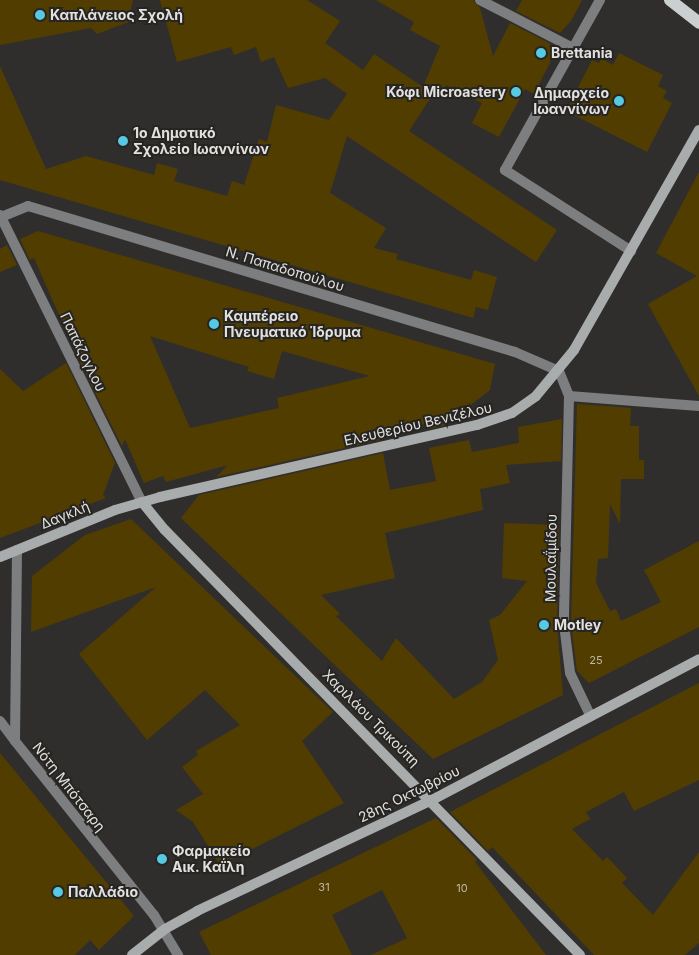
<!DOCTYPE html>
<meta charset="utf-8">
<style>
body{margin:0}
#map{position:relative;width:699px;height:955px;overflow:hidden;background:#302e2c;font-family:Inter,sans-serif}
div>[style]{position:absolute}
.building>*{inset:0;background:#523d00}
.street>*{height:10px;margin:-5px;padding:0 5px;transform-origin:5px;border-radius:5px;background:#7d7e7f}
.secondary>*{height:10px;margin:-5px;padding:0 5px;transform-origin:5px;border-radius:5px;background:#a9acad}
.primary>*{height:12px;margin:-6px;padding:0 6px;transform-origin:6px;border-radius:6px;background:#cbcfd0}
.dots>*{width:14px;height:14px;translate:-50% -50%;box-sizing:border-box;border:2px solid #262522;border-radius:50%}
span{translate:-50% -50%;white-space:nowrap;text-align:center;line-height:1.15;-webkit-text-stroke:4px #262522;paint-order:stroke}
.number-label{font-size:11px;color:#beb8a7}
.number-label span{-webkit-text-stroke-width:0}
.poi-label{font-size:14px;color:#e2e1df;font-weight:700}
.left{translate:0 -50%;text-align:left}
.right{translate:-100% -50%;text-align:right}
.street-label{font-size:14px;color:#e2e1df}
</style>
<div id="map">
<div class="building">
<i style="clip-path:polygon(0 0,133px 0,128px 22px,97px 34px,91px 28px,0 45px)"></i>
<i style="clip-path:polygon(160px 0,307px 0,340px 21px,325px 43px,363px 70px,374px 54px,423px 87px,440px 46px,410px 30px,414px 22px,376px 0,473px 0,480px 8px,493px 56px,510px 23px,549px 43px,557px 49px,534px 94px,525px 89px,499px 137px,472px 123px,482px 103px,446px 85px,441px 98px,428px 90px,433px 94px,409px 131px,557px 230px,536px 262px,347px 136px,330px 193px,386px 228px,374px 248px,398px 254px,396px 259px,471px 280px,474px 270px,497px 277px,488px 310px,476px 307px,473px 318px,0 180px,0 66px,46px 169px,86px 156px,154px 175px,157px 163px,178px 169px,174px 181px,227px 196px,232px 181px,244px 185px,259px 139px,267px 142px,276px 105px,329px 120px,347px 94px,325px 78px,288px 88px,274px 57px,261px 62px,256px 47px,234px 55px,231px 47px,177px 62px)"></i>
<i style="clip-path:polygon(522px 0,582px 0,571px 21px,560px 33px,516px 11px)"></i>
<i style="clip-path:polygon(619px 53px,663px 75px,658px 86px,667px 91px,663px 98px,672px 103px,647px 152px,566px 111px,592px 60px,599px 63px,601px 58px,613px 65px)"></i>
<i style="clip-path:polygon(699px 172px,699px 396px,648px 304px,697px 276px,656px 253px)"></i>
<i style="clip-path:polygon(evenodd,38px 231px,495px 364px,490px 390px,445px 425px,426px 430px,425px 424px,378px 433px,380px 440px,216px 477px,228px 465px,166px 482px,163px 476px,144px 483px,125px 439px,122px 446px,77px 356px,34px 258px,30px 260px,20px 239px,38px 231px,150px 336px,249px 367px,247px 371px,274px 379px,282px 351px,370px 376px,277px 398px,279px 408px,190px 428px,150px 336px)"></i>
<i style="clip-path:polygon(7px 245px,17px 265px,0 272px,0 249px)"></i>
<i style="clip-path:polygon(66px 363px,115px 463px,103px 495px,106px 498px,0 538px,0 369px,23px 391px)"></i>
<i style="clip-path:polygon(577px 404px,631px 408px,630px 426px,639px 426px,639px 460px,644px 460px,644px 479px,621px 479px,620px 524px,610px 504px,608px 558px,598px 559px,596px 583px,610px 611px,616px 609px,621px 621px,661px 602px,644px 570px,699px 541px,699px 627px,589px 683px,577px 671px,571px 624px)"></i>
<i style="clip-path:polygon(562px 419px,561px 461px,506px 465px,510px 483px,480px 489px,483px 510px,385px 533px,395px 578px,321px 595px,340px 614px,336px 616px,382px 661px,396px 638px,454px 699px,482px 682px,498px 660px,489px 620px,500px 615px,527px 581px,502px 578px,504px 523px,559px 525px,557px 624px,563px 695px,433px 759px,181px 518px,199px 495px,383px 453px,390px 490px,436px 481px,429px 448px,469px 440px,472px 452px,519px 443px,518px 427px)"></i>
<i style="clip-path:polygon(131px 519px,333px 712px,302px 741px,344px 803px,220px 865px,193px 822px,176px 810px,203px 794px,182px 767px,198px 755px,196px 751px,240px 725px,205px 690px,147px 740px,79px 654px,156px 587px,31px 632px,32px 576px,85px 535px)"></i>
<i style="clip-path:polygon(699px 683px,699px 780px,634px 811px,624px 792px,586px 812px,590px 819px,572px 829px,603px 861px,607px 857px,627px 878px,622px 883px,653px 915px,699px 852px,699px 943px,685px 955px,594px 955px,492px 847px,488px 851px,450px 812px)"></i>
<i style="clip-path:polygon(0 753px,134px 916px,99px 950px,90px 940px,75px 955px,0 955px)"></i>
<i style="clip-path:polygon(436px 818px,477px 860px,475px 862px,546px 955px,371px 955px,407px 938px,382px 890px,332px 915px,352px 955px,211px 955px,199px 932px)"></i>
</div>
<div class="street">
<i style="left:480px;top:0;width:105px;rotate:27.3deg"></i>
<i style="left:600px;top:0;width:195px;rotate:119.2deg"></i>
<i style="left:505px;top:170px;width:150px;rotate:32.7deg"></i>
<i style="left:0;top:215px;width:320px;rotate:63.7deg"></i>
<i style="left:1px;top:217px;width:29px;rotate:-22deg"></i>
<i style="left:28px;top:206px;width:508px;rotate:16.69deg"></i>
<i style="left:515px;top:352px;width:48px;rotate:23.4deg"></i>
<i style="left:559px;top:371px;width:27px;rotate:68deg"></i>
<i style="left:569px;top:396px;width:228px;rotate:91.3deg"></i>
<i style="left:564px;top:624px;width:49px;rotate:83deg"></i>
<i style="left:570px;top:673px;width:47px;rotate:64.5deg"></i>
<i style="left:569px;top:396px;width:130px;rotate:4.4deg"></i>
<i style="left:17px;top:550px;width:191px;rotate:90.6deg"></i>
<i style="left:15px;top:741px;width:223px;rotate:51.4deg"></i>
<i style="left:154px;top:915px;width:47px;rotate:59deg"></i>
<i style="left:0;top:721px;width:25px;rotate:53deg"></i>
</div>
<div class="secondary">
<i style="left:142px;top:502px;width:36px;rotate:51deg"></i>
<i style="left:165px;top:530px;width:594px;rotate:45.68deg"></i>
<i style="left:0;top:557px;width:124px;rotate:-22.2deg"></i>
<i style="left:115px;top:510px;width:47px;rotate:-16.1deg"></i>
<i style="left:160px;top:497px;width:325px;rotate:-12.8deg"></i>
<i style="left:477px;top:425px;width:37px;rotate:-19deg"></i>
<i style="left:512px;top:413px;width:29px;rotate:-35deg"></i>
<i style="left:536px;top:396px;width:60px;rotate:-50.4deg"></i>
<i style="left:574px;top:350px;width:253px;rotate:-60.4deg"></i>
<i style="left:132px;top:955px;width:42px;rotate:-38.2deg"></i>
<i style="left:165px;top:929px;width:37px;rotate:-29deg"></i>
<i style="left:197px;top:911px;width:260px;rotate:-25.3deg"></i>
<i style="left:432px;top:800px;width:302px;rotate:-27.8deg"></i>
</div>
<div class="primary">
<i style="left:670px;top:0;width:37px;rotate:38deg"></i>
</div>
<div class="dots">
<i style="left:40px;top:15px;background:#57c9e2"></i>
<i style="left:541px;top:53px;background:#57c9e2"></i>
<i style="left:516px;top:92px;background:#57c9e2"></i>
<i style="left:619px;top:101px;background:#57c9e2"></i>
<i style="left:123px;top:141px;background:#57c9e2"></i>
<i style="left:214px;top:324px;background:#57c9e2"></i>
<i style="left:544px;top:625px;background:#57c9e2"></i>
<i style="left:162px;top:859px;background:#57c9e2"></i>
<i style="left:58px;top:892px;background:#57c9e2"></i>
</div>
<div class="number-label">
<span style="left:596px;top:660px">25</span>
<span style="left:324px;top:887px">31</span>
<span style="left:462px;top:888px">10</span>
</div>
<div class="poi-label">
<span class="left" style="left:50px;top:15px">Καπλάνειος Σχολή</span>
<span class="left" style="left:551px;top:53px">Brettania</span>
<span class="right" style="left:506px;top:92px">Κόφι Microastery</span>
<span class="right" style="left:609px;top:101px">Δημαρχείο<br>Ιωαννίνων</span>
<span class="left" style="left:133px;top:141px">1ο Δημοτικό<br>Σχολείο Ιωαννίνων</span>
<span class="left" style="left:224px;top:324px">Καμπέρειο<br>Πνευματικό Ίδρυμα</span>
<span class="left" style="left:554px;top:625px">Motley</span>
<span class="left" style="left:172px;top:859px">Φαρμακείο<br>Αικ. Καΐλη</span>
<span class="left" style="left:68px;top:892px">Παλλάδιο</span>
</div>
<div class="street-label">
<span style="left:285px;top:269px;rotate:17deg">Ν. Παπαδοπούλου</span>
<span style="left:83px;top:352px;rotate:64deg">Παπάζογλου</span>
<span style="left:418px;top:424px;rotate:-13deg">Ελευθερίου Βενιζέλου</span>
<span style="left:65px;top:515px;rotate:-22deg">Δαγκλή</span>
<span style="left:551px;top:558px;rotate:-89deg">Μουλαΐμίδου</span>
<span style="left:371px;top:718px;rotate:45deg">Χαριλάου Τρικούπη</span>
<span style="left:69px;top:787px;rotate:52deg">Νότη Μπότσαρη</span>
<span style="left:409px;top:794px;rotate:-26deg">28ης Οκτωβρίου</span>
</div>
</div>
